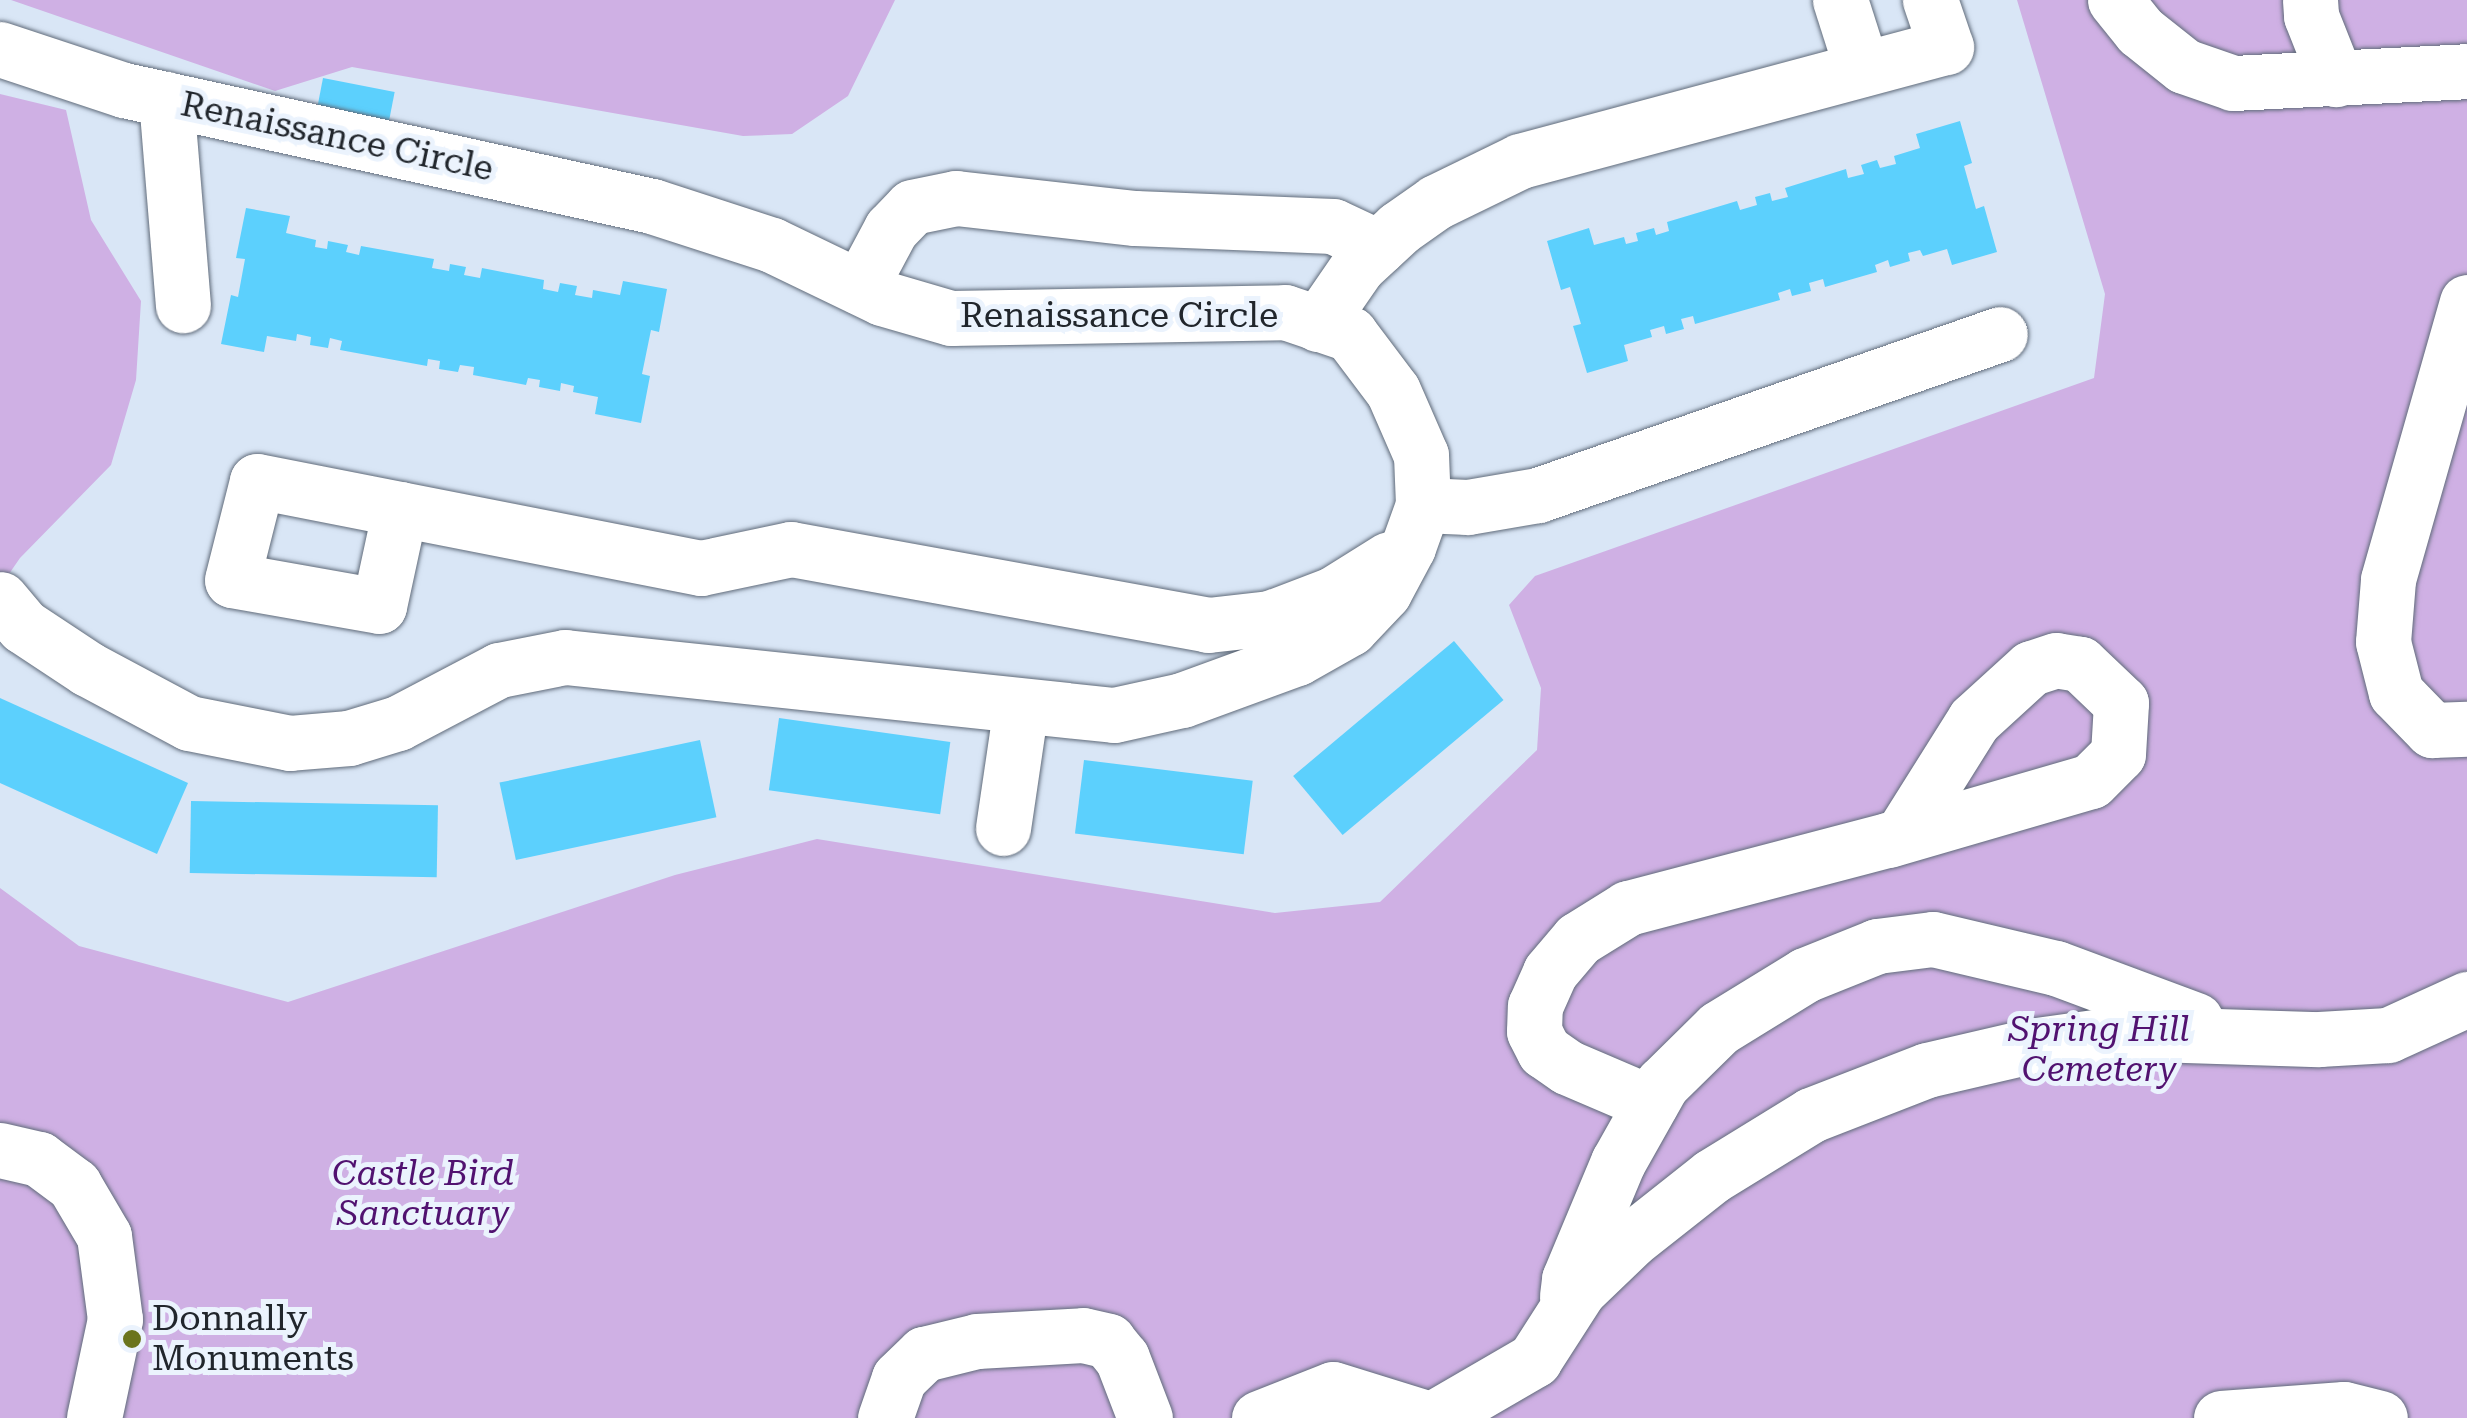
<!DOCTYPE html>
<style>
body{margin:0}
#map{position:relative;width:2467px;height:1418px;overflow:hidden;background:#d9e6f6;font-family:"Roboto Serif",serif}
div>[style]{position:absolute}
.green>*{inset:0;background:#cfb0e4}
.building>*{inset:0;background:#5cd0fd;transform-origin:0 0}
.roads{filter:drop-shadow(0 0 2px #606b7a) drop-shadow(0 0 2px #606b7a)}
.minor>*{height:55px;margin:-27.5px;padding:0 27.5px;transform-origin:27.5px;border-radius:27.5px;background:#fff}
.dots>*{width:28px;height:28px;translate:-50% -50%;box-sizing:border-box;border:5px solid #ebf3fd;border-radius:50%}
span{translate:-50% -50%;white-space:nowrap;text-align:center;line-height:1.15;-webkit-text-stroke:10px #ebf3fd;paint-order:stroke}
.street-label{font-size:35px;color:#21262c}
.park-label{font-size:35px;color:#511270;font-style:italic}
.poi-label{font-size:35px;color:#21262c}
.left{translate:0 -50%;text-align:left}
</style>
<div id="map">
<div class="green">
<i style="clip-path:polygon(11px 0,895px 0,848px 96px,792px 134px,743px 136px,352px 67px,275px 91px)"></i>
<i style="clip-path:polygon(2017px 0,2467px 0,2467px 1418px,0 1418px,0 888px,79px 946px,288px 1002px,675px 875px,817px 839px,1275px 913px,1380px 902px,1537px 750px,1541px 688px,1509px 605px,1535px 576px,2094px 378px,2105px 294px)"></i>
<i style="clip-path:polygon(0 94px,66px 110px,91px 220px,141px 301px,136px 380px,111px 465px,20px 558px,0 587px)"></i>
</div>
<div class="building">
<i style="left:323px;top:78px;width:73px;height:33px;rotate:11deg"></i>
<i style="clip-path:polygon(1960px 121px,1972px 163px,1964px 166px,1976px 209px,1984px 206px,1997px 252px,1952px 265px,1947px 249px,1923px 256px,1920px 250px,1908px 253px,1910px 261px,1890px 267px,1888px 260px,1875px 265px,1877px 272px,1825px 287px,1823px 279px,1809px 283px,1811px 291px,1792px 296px,1790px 289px,1778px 293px,1780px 300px,1695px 324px,1693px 316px,1681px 319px,1684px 329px,1666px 334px,1664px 326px,1650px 330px,1652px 337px,1624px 345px,1628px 361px,1587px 373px,1573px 326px,1581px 324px,1570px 287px,1561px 290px,1547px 241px,1589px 228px,1594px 245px,1624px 237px,1626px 244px,1638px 241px,1636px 233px,1654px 228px,1656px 235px,1669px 231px,1667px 222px,1737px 201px,1740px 210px,1757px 205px,1755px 197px,1770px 193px,1772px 201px,1788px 197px,1785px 188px,1846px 169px,1848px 178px,1864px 174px,1861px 165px,1877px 160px,1880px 168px,1896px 164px,1894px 156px,1920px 148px,1916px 134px)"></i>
<i style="clip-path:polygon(246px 208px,290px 216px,286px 233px,316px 240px,315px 247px,327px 249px,328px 241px,348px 245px,346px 252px,359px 255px,361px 246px,434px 259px,432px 268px,449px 271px,450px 264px,466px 267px,464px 275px,480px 278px,482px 268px,544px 280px,543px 289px,558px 292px,560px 283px,577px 286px,575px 295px,592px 298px,593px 290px,620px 295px,623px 281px,667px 289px,659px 332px,651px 330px,642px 374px,650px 376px,641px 423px,595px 414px,598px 397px,573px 392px,574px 386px,561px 383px,560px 391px,539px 387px,540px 380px,528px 378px,526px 385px,473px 375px,474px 367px,460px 365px,458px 372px,439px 369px,440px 361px,428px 359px,427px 366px,340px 350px,342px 341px,330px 338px,328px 348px,310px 345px,311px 337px,297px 334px,296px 341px,267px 336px,264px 352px,221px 344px,231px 295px,238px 297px,245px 259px,236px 258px)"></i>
<i style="left:1454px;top:641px;width:77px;height:210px;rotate:50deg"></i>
<i style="clip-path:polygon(0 698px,188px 783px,157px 854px,0 783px)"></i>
<i style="left:779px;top:718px;width:173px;height:73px;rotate:8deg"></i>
<i style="left:700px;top:740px;width:79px;height:205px;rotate:78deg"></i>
<i style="left:1084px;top:760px;width:170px;height:74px;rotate:7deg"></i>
<i style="left:191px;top:801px;width:247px;height:72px;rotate:1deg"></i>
</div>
<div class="roads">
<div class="minor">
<i style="left:1840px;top:0;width:72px;rotate:72.3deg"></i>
<i style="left:2115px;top:0;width:40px;rotate:51deg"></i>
<i style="left:2140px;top:31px;width:56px;rotate:38.5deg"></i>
<i style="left:2184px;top:66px;width:52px;rotate:19.1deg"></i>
<i style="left:2233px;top:83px;width:234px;rotate:-2.9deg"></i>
<i style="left:2310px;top:0;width:16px;rotate:86deg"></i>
<i style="left:2311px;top:16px;width:68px;rotate:68.4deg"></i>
<i style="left:0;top:49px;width:131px;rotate:18.3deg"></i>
<i style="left:124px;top:90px;width:541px;rotate:12.39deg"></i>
<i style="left:652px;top:206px;width:126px;rotate:18deg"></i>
<i style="left:772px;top:245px;width:122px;rotate:25.7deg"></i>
<i style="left:882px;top:298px;width:72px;rotate:16.2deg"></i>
<i style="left:951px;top:318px;width:334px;rotate:-1deg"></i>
<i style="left:1285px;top:312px;width:69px;rotate:18.7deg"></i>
<i style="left:1350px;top:334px;width:71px;rotate:53deg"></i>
<i style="left:1393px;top:391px;width:70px;rotate:66.4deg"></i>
<i style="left:1421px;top:455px;width:50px;rotate:87.7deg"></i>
<i style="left:1423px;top:505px;width:45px;rotate:109.7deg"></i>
<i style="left:1408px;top:547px;width:51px;rotate:118.1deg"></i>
<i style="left:1384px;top:592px;width:50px;rotate:133.4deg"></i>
<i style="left:1350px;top:628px;width:61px;rotate:150.5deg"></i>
<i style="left:1297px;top:658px;width:122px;rotate:159.9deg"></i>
<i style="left:1182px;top:700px;width:70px;rotate:167.6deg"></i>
<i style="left:1114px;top:715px;width:552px;rotate:-173.97deg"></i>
<i style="left:565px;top:657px;width:67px;rotate:168.9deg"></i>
<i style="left:499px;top:670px;width:114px;rotate:152.3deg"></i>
<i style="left:398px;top:723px;width:51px;rotate:163deg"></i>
<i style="left:349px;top:738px;width:59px;rotate:175.2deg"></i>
<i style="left:290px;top:743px;width:103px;rotate:-168.8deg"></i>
<i style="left:189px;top:723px;width:115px;rotate:-151.9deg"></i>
<i style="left:88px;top:669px;width:78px;rotate:-146.5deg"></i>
<i style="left:23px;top:626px;width:35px;rotate:-130deg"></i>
<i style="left:166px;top:99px;width:207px;rotate:85.3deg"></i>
<i style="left:860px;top:287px;width:66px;rotate:-61.9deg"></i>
<i style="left:891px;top:229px;width:30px;rotate:-46deg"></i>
<i style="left:912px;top:207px;width:45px;rotate:-11.6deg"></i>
<i style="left:956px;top:198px;width:180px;rotate:6.4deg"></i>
<i style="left:1135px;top:218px;width:198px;rotate:2.3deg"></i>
<i style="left:1333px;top:226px;width:50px;rotate:25deg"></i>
<i style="left:2467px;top:302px;width:289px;rotate:105.9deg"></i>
<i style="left:2388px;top:580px;width:62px;rotate:94.6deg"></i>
<i style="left:2383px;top:642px;width:53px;rotate:75.7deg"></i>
<i style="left:2396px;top:693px;width:52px;rotate:45.8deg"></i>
<i style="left:2432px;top:730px;width:35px;rotate:-2deg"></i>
<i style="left:1318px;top:324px;width:70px;rotate:-55.4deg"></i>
<i style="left:1358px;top:266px;width:56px;rotate:-42.8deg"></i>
<i style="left:1399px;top:228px;width:45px;rotate:-35.1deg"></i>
<i style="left:1436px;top:202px;width:93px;rotate:-26deg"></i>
<i style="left:1520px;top:161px;width:441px;rotate:-15deg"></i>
<i style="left:1946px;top:47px;width:50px;rotate:-108.8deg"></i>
<i style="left:1423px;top:505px;width:45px;rotate:2.5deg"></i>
<i style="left:1468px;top:507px;width:71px;rotate:-9.7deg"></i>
<i style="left:1538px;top:495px;width:489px;rotate:-19.2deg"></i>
<i style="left:400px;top:509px;width:99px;rotate:102.2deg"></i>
<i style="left:379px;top:606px;width:149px;rotate:-170deg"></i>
<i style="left:232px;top:580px;width:102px;rotate:-75.8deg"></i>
<i style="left:257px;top:481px;width:452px;rotate:11.1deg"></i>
<i style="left:701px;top:568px;width:92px;rotate:-11.9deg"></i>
<i style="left:791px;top:549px;width:424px;rotate:10.3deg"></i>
<i style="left:1208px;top:625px;width:62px;rotate:-6.4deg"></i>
<i style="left:1270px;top:618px;width:67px;rotate:-20.9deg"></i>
<i style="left:1333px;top:594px;width:66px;rotate:-32deg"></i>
<i style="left:1003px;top:828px;width:123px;rotate:-81.6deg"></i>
<i style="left:1651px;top:1103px;width:91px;rotate:-156.8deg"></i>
<i style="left:1567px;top:1067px;width:28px;rotate:-145deg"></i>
<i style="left:1544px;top:1051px;width:22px;rotate:-117deg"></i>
<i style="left:1534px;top:1031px;width:25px;rotate:-88deg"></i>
<i style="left:1535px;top:1006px;width:37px;rotate:-66deg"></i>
<i style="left:1550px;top:972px;width:43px;rotate:-49.7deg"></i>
<i style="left:1578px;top:939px;width:59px;rotate:-31.8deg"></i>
<i style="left:1628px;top:908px;width:269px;rotate:-14.7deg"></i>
<i style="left:1888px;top:840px;width:211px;rotate:-16.2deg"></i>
<i style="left:2091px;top:781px;width:38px;rotate:-45deg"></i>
<i style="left:2118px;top:754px;width:51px;rotate:-86.6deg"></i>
<i style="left:2121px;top:703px;width:57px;rotate:-136.4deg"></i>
<i style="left:2080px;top:664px;width:24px;rotate:-171deg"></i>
<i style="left:2056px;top:660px;width:26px;rotate:162deg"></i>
<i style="left:2031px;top:668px;width:77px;rotate:137.6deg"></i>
<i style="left:1974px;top:720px;width:136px;rotate:122.1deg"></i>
<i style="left:0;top:1150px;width:40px;rotate:13deg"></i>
<i style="left:39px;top:1159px;width:44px;rotate:36.6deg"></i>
<i style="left:74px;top:1185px;width:59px;rotate:59.5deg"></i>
<i style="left:104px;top:1236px;width:84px;rotate:82.5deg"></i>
<i style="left:115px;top:1319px;width:101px;rotate:102deg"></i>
<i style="left:1567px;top:1296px;width:17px;rotate:-83deg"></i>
<i style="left:1569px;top:1279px;width:127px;rotate:-67.3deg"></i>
<i style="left:1618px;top:1162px;width:90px;rotate:-60.6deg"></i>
<i style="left:1662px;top:1084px;width:80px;rotate:-44.5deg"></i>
<i style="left:1719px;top:1028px;width:101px;rotate:-31.6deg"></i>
<i style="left:1805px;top:975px;width:78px;rotate:-21.9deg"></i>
<i style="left:1877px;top:946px;width:56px;rotate:-7.1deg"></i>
<i style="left:1933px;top:939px;width:126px;rotate:13.3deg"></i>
<i style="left:2056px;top:968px;width:149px;rotate:20.4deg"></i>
<i style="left:885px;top:1418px;width:42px;rotate:-70.7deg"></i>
<i style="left:899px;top:1378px;width:35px;rotate:-44deg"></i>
<i style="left:924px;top:1354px;width:55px;rotate:-13.8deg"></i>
<i style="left:977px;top:1341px;width:106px;rotate:-3.2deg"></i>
<i style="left:1083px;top:1335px;width:26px;rotate:13deg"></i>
<i style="left:1108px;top:1341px;width:22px;rotate:51deg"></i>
<i style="left:1122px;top:1358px;width:64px;rotate:69deg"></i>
<i style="left:1259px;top:1418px;width:79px;rotate:-21.4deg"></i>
<i style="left:1333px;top:1389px;width:97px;rotate:17.3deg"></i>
<i style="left:1434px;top:1418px;width:116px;rotate:-30.1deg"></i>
<i style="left:1534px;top:1360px;width:83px;rotate:-57.3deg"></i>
<i style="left:1579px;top:1290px;width:72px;rotate:-43.9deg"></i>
<i style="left:1631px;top:1240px;width:103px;rotate:-38.3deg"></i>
<i style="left:1712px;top:1176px;width:116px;rotate:-31.6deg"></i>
<i style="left:1811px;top:1115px;width:124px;rotate:-21.2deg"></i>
<i style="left:1927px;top:1070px;width:106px;rotate:-13.1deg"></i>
<i style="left:2030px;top:1046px;width:94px;rotate:-8deg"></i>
<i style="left:2123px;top:1033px;width:196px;rotate:1.8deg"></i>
<i style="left:2319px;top:1039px;width:69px;rotate:-3.3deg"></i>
<i style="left:2388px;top:1035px;width:87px;rotate:-24.5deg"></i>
<i style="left:2221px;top:1418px;width:123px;rotate:-4.2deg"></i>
<i style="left:2344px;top:1409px;width:37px;rotate:14deg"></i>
</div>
</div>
<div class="dots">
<i style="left:132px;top:1339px;background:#6b741d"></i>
</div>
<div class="street-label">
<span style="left:337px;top:137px;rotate:12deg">Renaissance Circle</span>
<span style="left:1119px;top:316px">Renaissance Circle</span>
</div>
<div class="park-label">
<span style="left:2099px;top:1050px">Spring Hill<br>Cemetery</span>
<span style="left:423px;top:1194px">Castle Bird<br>Sanctuary</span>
</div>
<div class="poi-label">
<span class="left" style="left:152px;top:1339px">Donnally<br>Monuments</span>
</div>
</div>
